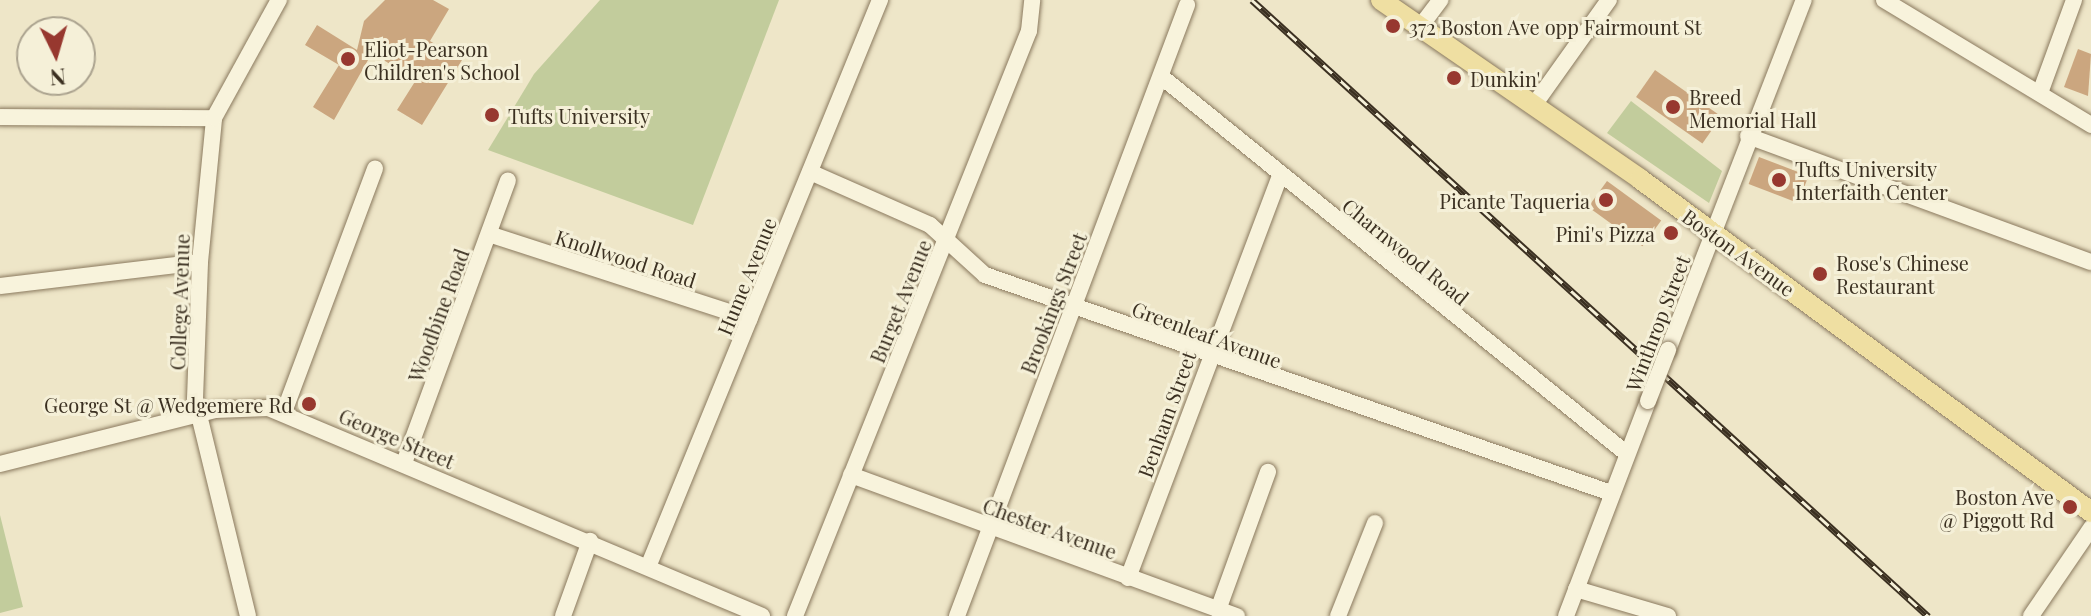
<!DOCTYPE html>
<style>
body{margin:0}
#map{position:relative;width:2091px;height:616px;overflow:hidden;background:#eee6c8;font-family:"Playfair Display",serif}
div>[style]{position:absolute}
.green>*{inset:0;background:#c2cc9c}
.building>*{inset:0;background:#cba67f;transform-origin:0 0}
.roads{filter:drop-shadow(0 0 2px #8a795e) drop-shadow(0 0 2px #8a795e)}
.minor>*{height:16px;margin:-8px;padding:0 8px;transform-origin:8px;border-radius:8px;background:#f8f3dc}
.major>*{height:20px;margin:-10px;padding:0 10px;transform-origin:10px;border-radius:10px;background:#efdfa2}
.rail>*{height:7px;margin-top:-3.5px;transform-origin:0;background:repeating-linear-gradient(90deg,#f5f0d8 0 12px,#3b3021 0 24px);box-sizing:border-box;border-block:2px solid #3b3021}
.bridges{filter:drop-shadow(0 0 2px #8a795e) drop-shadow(0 0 2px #8a795e)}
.minor-bridge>*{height:16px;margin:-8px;padding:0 8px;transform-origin:8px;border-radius:8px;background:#f8f3dc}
.dots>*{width:22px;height:22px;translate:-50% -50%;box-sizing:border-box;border:4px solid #f5f0d8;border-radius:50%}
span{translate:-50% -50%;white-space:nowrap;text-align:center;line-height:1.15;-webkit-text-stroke:6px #f5f0d8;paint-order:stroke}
.poi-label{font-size:20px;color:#3b3021}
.left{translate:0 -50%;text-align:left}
.right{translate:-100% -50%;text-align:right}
.street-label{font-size:20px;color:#3b3021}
.north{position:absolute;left:16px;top:16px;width:80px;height:80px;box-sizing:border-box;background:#f5f0d8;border:2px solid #aba38f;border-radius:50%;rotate:175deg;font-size:22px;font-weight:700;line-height:32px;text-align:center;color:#3b3021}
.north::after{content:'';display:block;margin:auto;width:28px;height:36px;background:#97382f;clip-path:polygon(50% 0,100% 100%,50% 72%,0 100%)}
</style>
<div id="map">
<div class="green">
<i style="clip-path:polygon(600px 0,779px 0,693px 225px,488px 150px,534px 74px)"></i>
<i style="clip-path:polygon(1631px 101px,1722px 171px,1709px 203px,1607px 133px)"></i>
<i style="clip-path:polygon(0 515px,23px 607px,0 613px)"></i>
</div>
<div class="building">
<i style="clip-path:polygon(385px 0,433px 0,449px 9px,430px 41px,462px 60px,422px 125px,397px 110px,416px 80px,372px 53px,334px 120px,313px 107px,339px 65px,305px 45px,317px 25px,357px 50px,364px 21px)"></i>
<i style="clip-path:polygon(2078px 49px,2091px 54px,2088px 96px,2064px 87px)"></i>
<i style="left:1655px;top:70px;width:81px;height:33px;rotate:35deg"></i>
<i style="left:1759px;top:157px;width:53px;height:29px;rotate:21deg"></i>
<i style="left:1607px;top:181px;width:67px;height:32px;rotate:36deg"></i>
</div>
<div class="roads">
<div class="minor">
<i style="left:1884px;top:0;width:242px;rotate:31.1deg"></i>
<i style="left:1420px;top:27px;width:34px;rotate:-53deg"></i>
<i style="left:1163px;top:78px;width:596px;rotate:39.01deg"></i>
<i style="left:2040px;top:93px;width:99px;rotate:-69.9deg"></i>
<i style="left:1534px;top:105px;width:129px;rotate:-54.5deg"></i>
<i style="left:0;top:117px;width:214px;rotate:0.3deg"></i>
<i style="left:1748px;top:136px;width:365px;rotate:20.2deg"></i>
<i style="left:810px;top:172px;width:131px;rotate:23.8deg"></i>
<i style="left:930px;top:225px;width:74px;rotate:42.3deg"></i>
<i style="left:985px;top:275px;width:663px;rotate:19.2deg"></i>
<i style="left:489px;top:234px;width:274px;rotate:18deg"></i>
<i style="left:0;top:286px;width:201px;rotate:-6.8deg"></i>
<i style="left:1668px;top:350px;width:375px;rotate:-68.8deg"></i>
<i style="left:284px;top:412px;width:260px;rotate:-69.5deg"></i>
<i style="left:404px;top:463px;width:301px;rotate:-69.8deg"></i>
<i style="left:0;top:464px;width:222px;rotate:-14.1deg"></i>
<i style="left:215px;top:410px;width:53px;rotate:-2.2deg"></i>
<i style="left:268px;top:408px;width:536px;rotate:22.83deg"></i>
<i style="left:851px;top:475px;width:411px;rotate:20.1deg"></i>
<i style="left:648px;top:567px;width:613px;rotate:-67.75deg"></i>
<i style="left:1128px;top:578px;width:430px;rotate:-69.3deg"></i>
<i style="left:1576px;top:589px;width:96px;rotate:16.4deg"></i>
<i style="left:1218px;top:610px;width:147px;rotate:-70.1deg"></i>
<i style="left:248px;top:616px;width:223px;rotate:-103.7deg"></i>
<i style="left:195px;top:399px;width:137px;rotate:-87.9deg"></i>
<i style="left:200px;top:262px;width:145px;rotate:-84.4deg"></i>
<i style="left:214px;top:118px;width:135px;rotate:-61.2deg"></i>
<i style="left:563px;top:616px;width:80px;rotate:-70.2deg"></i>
<i style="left:795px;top:616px;width:630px;rotate:-68.2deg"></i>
<i style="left:1029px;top:31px;width:31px;rotate:-84deg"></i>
<i style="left:957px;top:616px;width:653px;rotate:-69.37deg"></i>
<i style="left:1338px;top:616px;width:100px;rotate:-68.3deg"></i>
<i style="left:1566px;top:616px;width:230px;rotate:-69.1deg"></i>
<i style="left:2031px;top:616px;width:107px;rotate:-55.7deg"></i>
</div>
<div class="major">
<i style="left:1381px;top:0;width:315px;rotate:34.6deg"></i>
<i style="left:1640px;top:179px;width:561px;rotate:36.44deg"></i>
</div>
</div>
<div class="rail">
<i style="left:1252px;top:0;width:915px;rotate:42.34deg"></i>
</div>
<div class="bridges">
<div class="minor-bridge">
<i style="left:1648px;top:401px;width:55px;rotate:-68.6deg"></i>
</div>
</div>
<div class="dots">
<i style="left:1393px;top:26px;background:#97382f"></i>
<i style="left:348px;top:59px;background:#97382f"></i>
<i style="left:1454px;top:78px;background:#97382f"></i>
<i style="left:1673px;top:107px;background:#97382f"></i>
<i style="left:492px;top:115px;background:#97382f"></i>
<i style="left:1779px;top:180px;background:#97382f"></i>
<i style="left:1606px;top:200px;background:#97382f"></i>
<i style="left:1671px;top:233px;background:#97382f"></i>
<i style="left:1820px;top:274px;background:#97382f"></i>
<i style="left:309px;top:404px;background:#97382f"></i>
<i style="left:2070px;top:507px;background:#97382f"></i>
</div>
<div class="poi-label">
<span class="left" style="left:1409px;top:26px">372 Boston Ave opp Fairmount St</span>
<span class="left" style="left:364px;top:60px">Eliot-Pearson<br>Children's School</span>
<span class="left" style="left:1470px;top:78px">Dunkin'</span>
<span class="left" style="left:1689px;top:108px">Breed<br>Memorial Hall</span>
<span class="left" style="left:508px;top:115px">Tufts University</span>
<span class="left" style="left:1795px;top:180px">Tufts University<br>Interfaith Center</span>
<span class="right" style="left:1590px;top:200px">Picante Taqueria</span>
<span class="right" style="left:1655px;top:233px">Pini's Pizza</span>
<span class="left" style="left:1836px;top:274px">Rose's Chinese<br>Restaurant</span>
<span class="right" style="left:293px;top:404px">George St @ Wedgemere Rd</span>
<span class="right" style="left:2054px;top:508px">Boston Ave<br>@ Piggott Rd</span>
</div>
<div class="street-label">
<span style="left:1406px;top:251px;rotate:39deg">Charnwood Road</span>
<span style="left:1739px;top:252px;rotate:36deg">Boston Avenue</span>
<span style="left:626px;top:258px;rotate:18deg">Knollwood Road</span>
<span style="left:746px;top:276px;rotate:-68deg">Hume Avenue</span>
<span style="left:900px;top:301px;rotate:-68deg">Burget Avenue</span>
<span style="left:179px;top:302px;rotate:-88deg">College Avenue</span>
<span style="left:1053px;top:303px;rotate:-69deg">Brookings Street</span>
<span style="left:438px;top:315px;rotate:-70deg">Woodbine Road</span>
<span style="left:1657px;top:323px;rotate:-69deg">Winthrop Street</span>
<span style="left:1207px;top:334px;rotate:20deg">Greenleaf Avenue</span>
<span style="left:1166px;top:414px;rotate:-70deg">Benham Street</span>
<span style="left:397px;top:438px;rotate:23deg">George Street</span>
<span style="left:1050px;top:528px;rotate:20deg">Chester Avenue</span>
</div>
<div class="north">N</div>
</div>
